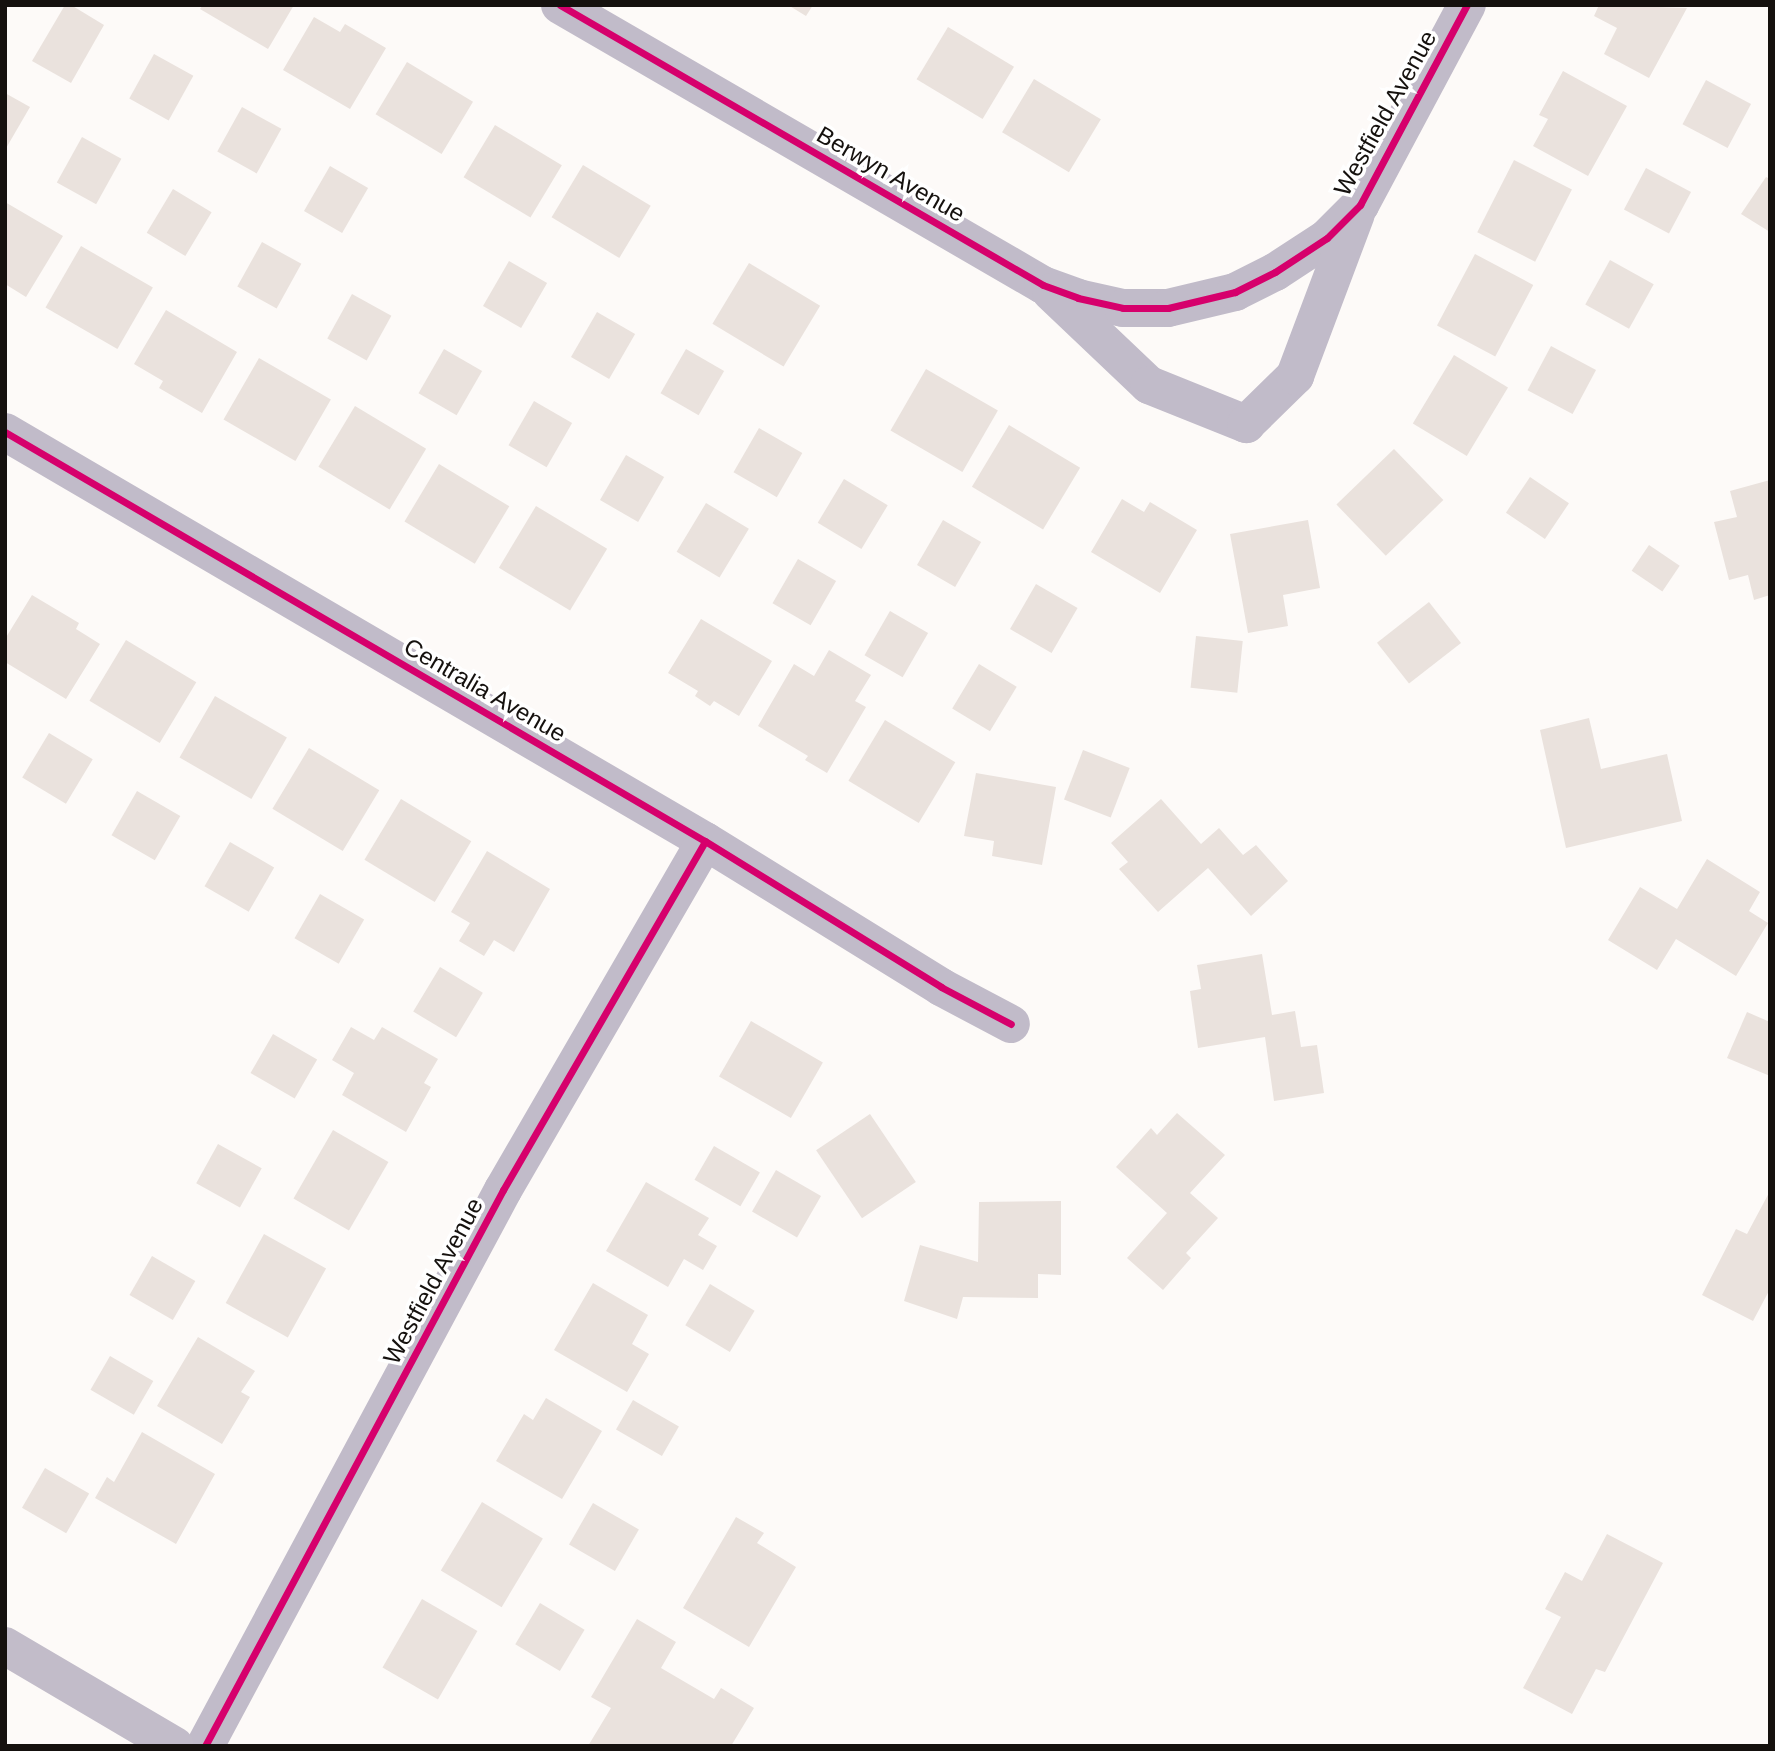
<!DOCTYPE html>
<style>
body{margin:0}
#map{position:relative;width:1775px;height:1751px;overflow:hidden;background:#fdfaf8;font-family:Arial,sans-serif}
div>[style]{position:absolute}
.building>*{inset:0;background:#eae2dd;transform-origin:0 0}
.minor>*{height:38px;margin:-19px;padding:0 19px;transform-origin:19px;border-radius:19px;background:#c1bbc9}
.major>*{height:38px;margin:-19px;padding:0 19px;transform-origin:19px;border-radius:19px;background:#c2bcc9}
.cycleway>*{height:7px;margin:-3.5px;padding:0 3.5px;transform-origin:3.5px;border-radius:3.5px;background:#d6006c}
span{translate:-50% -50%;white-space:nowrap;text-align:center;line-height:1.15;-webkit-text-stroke:7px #fff;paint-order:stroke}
.street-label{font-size:24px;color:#15110e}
.frame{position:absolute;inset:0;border:7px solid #15110e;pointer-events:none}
</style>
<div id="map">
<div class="building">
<i style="clip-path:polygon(65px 5px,71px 5px,104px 25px,71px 83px,32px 61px)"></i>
<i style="clip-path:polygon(203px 5px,294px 5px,268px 49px,200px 9px)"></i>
<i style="clip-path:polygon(788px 5px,813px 5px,806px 16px)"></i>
<i style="clip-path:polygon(1599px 5px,1687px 8px,1649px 78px,1604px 54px,1617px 28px,1594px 16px)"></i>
<i style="clip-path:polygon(314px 17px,340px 32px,345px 24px,386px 48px,350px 109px,283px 70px)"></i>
<i style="left:948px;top:27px;width:77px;height:61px;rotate:31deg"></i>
<i style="left:154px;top:54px;width:45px;height:51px;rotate:29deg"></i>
<i style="left:407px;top:62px;width:77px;height:61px;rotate:31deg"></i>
<i style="clip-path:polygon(1563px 71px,1627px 106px,1588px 176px,1533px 146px,1548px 119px,1539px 115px)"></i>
<i style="left:1034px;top:79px;width:78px;height:62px;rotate:31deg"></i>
<i style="left:1706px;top:80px;width:51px;height:50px;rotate:28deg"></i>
<i style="clip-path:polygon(5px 93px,30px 107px,5px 150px)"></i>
<i style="left:242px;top:107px;width:45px;height:51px;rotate:29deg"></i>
<i style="left:495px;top:125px;width:78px;height:61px;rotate:31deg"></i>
<i style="left:82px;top:137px;width:45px;height:52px;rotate:29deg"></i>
<i style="left:1514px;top:160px;width:65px;height:81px;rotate:27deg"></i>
<i style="left:583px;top:165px;width:79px;height:61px;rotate:31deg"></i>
<i style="left:330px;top:166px;width:44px;height:52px;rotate:30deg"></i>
<i style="left:1646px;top:168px;width:51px;height:47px;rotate:28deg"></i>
<i style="clip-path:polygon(1766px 177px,1770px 179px,1770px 232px,1741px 214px)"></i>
<i style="left:173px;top:189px;width:45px;height:51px;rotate:31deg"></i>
<i style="clip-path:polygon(5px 202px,63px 236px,26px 297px,5px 284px)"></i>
<i style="left:262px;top:242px;width:45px;height:51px;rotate:29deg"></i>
<i style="left:81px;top:246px;width:83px;height:71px;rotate:30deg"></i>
<i style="left:1475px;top:254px;width:66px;height:81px;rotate:28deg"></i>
<i style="left:1610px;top:260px;width:50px;height:51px;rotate:29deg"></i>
<i style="left:509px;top:261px;width:44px;height:52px;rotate:30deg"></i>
<i style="left:749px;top:263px;width:83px;height:71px;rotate:31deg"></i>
<i style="left:352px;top:294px;width:45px;height:51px;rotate:29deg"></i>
<i style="clip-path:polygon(166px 310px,237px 352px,202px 413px,159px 388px,163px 381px,134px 364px)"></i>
<i style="left:597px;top:312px;width:44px;height:52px;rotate:30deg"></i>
<i style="left:1551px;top:346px;width:51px;height:50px;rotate:28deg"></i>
<i style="left:444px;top:349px;width:44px;height:51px;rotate:30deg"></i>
<i style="left:686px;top:349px;width:44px;height:51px;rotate:30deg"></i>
<i style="left:1454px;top:355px;width:63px;height:80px;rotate:31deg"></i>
<i style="left:259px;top:358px;width:83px;height:71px;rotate:30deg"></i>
<i style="left:926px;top:369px;width:83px;height:71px;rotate:30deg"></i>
<i style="left:534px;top:401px;width:44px;height:51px;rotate:30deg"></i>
<i style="left:355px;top:406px;width:83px;height:71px;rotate:31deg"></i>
<i style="left:1009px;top:425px;width:83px;height:72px;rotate:31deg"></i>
<i style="left:759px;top:428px;width:50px;height:51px;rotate:30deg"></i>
<i style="left:1394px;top:449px;width:71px;height:80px;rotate:46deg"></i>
<i style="left:626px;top:455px;width:44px;height:52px;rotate:30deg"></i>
<i style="left:439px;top:464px;width:82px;height:67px;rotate:31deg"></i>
<i style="left:1530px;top:477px;width:47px;height:43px;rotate:34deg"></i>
<i style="left:844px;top:479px;width:51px;height:51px;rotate:31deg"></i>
<i style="clip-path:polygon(1770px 480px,1770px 595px,1754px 600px,1748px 575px,1729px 580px,1714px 522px,1737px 517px,1730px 491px)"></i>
<i style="clip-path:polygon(1122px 499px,1144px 512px,1150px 502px,1197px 530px,1160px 593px,1091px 552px)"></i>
<i style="left:706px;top:503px;width:50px;height:57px;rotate:31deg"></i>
<i style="left:536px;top:506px;width:83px;height:72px;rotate:31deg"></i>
<i style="left:943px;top:520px;width:44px;height:52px;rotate:30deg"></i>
<i style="clip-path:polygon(1308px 520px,1320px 588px,1283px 595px,1288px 626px,1248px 633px,1230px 534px)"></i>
<i style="left:1649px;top:545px;width:37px;height:31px;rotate:34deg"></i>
<i style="left:798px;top:559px;width:44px;height:51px;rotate:30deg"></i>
<i style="left:1036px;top:584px;width:48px;height:52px;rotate:30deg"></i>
<i style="clip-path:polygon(32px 595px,79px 623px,76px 629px,100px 644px,66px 699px,5px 662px,5px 639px)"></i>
<i style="left:1429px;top:602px;width:52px;height:66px;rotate:52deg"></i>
<i style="left:890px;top:611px;width:44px;height:51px;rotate:30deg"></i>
<i style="clip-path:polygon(701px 619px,772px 661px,739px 716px,714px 701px,710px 706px,695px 696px,698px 691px,668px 673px)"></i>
<i style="left:1196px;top:636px;width:47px;height:52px;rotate:6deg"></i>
<i style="left:126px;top:640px;width:82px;height:71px;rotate:31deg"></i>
<i style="clip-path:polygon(829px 650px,871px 675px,855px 701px,866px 707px,827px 773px,805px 760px,808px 756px,758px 726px,794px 664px,814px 676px)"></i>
<i style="left:979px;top:664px;width:44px;height:52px;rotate:31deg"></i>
<i style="left:215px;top:696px;width:83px;height:71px;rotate:30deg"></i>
<i style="clip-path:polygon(1589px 718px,1601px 769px,1667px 754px,1682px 821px,1566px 848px,1540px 730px)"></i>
<i style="left:885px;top:720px;width:82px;height:71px;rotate:31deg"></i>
<i style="left:49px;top:733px;width:51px;height:52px;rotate:31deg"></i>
<i style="left:309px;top:748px;width:82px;height:71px;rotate:31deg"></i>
<i style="left:1083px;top:750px;width:50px;height:53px;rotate:21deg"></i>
<i style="clip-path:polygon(976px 773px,1056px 787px,1042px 865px,992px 856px,994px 841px,964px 836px)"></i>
<i style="left:137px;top:791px;width:50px;height:51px;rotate:30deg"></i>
<i style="left:401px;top:799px;width:82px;height:71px;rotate:31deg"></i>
<i style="clip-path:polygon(1161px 799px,1201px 844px,1219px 828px,1243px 855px,1256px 845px,1288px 881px,1251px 916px,1208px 868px,1158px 912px,1119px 869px,1128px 862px,1111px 843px)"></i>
<i style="left:230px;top:842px;width:51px;height:51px;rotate:30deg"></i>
<i style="clip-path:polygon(487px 851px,550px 889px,514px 952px,494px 940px,484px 956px,459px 941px,470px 923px,451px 912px)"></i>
<i style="clip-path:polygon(1707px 859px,1760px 892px,1749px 911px,1768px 923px,1736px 976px,1676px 939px,1657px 970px,1608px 940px,1640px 887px,1677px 909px)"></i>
<i style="left:320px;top:894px;width:51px;height:51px;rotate:30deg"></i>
<i style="clip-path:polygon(1262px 954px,1272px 1015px,1295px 1011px,1301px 1047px,1317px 1045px,1324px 1093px,1274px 1101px,1265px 1037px,1198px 1048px,1190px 991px,1201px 989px,1197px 965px)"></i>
<i style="left:440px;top:967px;width:50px;height:52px;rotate:31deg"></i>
<i style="clip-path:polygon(1747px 1012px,1770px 1022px,1770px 1076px,1727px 1058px)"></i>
<i style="left:751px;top:1021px;width:83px;height:64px;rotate:30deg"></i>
<i style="clip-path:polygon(351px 1027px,374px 1040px,382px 1027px,438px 1059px,424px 1083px,431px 1087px,406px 1132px,342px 1095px,354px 1073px,332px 1060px)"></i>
<i style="left:273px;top:1034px;width:51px;height:45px;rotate:30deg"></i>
<i style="clip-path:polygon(1177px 1113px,1225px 1155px,1190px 1193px,1218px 1218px,1186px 1253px,1191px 1258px,1163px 1290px,1127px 1258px,1167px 1213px,1116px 1167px,1151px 1128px,1157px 1135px)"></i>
<i style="left:870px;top:1114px;width:82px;height:65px;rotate:56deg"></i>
<i style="left:333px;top:1130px;width:64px;height:79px;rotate:30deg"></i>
<i style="left:218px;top:1144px;width:50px;height:45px;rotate:29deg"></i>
<i style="left:714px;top:1146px;width:53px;height:39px;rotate:30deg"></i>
<i style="left:776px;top:1170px;width:52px;height:48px;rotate:30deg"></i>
<i style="clip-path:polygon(646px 1182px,709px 1218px,698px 1235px,717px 1246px,703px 1270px,684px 1259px,668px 1287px,606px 1251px)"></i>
<i style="clip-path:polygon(1770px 1191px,1770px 1289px,1753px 1321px,1702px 1295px,1736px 1229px,1747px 1234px)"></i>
<i style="clip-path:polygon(1061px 1201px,1061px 1275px,1038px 1274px,1038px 1298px,963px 1297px,957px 1319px,904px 1301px,920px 1245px,978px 1262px,979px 1202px)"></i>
<i style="left:264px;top:1234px;width:71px;height:79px;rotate:29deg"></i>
<i style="left:152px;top:1256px;width:50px;height:45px;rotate:30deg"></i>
<i style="clip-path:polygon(593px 1283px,648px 1315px,632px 1344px,649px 1354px,627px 1392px,554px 1350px)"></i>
<i style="left:710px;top:1284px;width:52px;height:48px;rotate:31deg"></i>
<i style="clip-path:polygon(198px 1337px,255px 1371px,241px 1392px,250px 1397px,222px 1444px,157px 1406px)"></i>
<i style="left:110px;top:1356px;width:50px;height:39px;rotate:30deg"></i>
<i style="clip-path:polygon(546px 1398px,602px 1431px,562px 1499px,496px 1461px,524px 1414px,533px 1420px)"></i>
<i style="left:633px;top:1400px;width:53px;height:34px;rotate:30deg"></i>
<i style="clip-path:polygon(142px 1432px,215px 1474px,176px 1544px,95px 1498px,107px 1477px,114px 1482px)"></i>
<i style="left:45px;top:1468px;width:51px;height:46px;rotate:30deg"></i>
<i style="left:482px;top:1502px;width:71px;height:80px;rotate:31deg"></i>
<i style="left:593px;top:1503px;width:53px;height:48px;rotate:30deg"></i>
<i style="clip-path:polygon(736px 1517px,764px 1533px,757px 1543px,796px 1567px,749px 1647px,683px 1608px)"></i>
<i style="clip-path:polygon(1607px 1534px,1663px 1563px,1605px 1672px,1596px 1669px,1572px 1714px,1523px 1688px,1561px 1617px,1545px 1609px,1565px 1572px,1582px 1581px)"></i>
<i style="left:422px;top:1599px;width:64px;height:79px;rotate:30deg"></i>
<i style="left:540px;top:1603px;width:52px;height:48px;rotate:31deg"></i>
<i style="clip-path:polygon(637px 1619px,676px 1642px,661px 1668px,714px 1699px,721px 1688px,754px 1708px,731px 1746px,588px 1746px,611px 1708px,591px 1697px)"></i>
</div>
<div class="minor">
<i style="left:560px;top:5px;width:558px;rotate:30.1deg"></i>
<i style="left:1043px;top:285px;width:37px;rotate:20deg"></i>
<i style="left:1078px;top:298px;width:46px;rotate:12.5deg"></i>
<i style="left:1123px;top:308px;width:45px"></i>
<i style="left:1168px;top:308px;width:69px;rotate:-13.4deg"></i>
<i style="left:1235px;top:292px;width:45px;rotate:-26.6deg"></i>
<i style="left:1275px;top:272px;width:62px;rotate:-33.2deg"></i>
<i style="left:1327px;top:238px;width:47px;rotate:-45deg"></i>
<i style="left:1360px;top:205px;width:227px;rotate:-61.9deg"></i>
<i style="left:1051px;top:292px;width:135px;rotate:43.5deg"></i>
<i style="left:1149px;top:385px;width:105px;rotate:21.9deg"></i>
<i style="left:1246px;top:424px;width:69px;rotate:-44.4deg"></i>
<i style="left:1295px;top:376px;width:173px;rotate:-69.4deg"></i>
<i style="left:5px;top:432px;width:811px;rotate:30.3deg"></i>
<i style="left:705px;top:841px;width:278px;rotate:31.7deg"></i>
<i style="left:941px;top:987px;width:79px;rotate:27.9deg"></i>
<i style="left:205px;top:1746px;width:631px;rotate:-61.81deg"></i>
<i style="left:503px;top:1190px;width:403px;rotate:-59.9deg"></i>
</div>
<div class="major">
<i style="left:5px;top:1646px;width:197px;rotate:30.5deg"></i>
</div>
<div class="cycleway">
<i style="left:560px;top:5px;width:558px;rotate:30.1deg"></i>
<i style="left:1043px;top:285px;width:37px;rotate:20deg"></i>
<i style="left:1078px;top:298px;width:46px;rotate:12.5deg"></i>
<i style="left:1123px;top:308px;width:45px"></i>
<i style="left:1168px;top:308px;width:69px;rotate:-13.4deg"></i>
<i style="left:1235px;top:292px;width:45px;rotate:-26.6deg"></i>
<i style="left:1275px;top:272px;width:62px;rotate:-33.2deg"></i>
<i style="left:1327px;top:238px;width:47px;rotate:-45deg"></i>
<i style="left:1360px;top:205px;width:227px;rotate:-61.9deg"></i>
<i style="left:5px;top:432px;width:811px;rotate:30.3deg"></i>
<i style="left:705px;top:841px;width:278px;rotate:31.7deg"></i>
<i style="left:941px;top:987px;width:79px;rotate:27.9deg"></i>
<i style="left:205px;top:1746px;width:631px;rotate:-61.81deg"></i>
<i style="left:503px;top:1190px;width:403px;rotate:-59.9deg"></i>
</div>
<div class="street-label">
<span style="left:1385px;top:113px;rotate:-61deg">Westfield Avenue</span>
<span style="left:891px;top:174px;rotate:30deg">Berwyn Avenue</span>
<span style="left:485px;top:690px;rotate:30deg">Centralia Avenue</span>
<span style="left:433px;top:1281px;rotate:-62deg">Westfield Avenue</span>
</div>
<div class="frame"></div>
</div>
